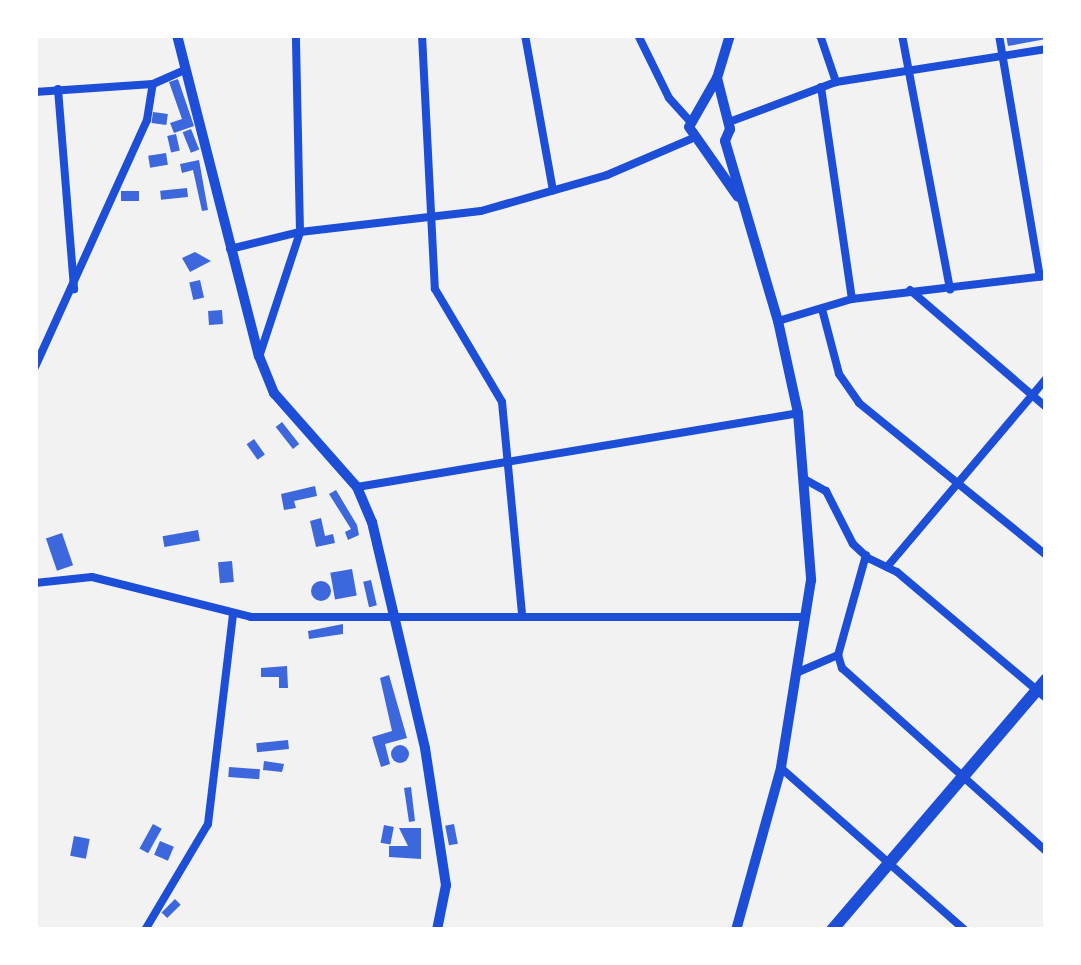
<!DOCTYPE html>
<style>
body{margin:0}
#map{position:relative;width:1081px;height:965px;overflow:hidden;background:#f2f2f2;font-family:Signika,sans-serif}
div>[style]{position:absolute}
.building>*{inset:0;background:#3d67dc;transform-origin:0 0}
.round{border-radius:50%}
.minor>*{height:8px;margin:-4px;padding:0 4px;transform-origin:4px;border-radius:4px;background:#1d4ed8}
.tertiary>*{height:10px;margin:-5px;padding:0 5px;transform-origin:5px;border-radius:5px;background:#1d4ed8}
.trunk>*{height:12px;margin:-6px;padding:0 6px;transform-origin:6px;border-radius:6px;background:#1d4ed8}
span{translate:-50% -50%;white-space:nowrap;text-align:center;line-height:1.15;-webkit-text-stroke:9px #fff;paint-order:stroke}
.frame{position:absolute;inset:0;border:38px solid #fff;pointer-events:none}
</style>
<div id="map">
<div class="building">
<i style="clip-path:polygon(1006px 35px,1046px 35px,1046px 39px,1008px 46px)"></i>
<i style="clip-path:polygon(178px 79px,194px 126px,174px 133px,170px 123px,182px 119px,169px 82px)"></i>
<i style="left:153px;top:112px;width:15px;height:11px;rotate:8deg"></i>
<i style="left:191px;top:129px;width:22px;height:9px;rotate:68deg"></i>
<i style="left:176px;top:134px;width:17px;height:9px;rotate:77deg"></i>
<i style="left:166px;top:153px;width:12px;height:18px;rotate:81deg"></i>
<i style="clip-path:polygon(199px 160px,208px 210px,202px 211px,193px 170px,182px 173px,180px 164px)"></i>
<i style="left:187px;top:188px;width:9px;height:27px;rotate:84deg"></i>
<i style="left:121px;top:191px;width:18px;height:10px"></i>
<i style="clip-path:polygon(195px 252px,211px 261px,190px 272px,182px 258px)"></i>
<i style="left:200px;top:280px;width:18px;height:11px;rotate:77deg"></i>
<i style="left:222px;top:310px;width:14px;height:14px;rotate:86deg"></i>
<i style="left:282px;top:422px;width:28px;height:8px;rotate:52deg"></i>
<i style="left:254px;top:439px;width:19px;height:9px;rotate:55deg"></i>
<i style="clip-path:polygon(315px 486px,317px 496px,294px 501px,296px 508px,284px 510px,281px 494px)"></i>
<i style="clip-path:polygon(336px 490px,357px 525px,359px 535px,348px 540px,345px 532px,351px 529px,329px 494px)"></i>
<i style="clip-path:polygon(321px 518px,325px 536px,333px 534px,335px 543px,316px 547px,310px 521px)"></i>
<i style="left:198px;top:530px;width:11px;height:36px;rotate:80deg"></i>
<i style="left:62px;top:533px;width:34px;height:17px;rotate:71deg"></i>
<i style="left:232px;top:561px;width:21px;height:14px;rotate:85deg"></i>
<i style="left:352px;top:569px;width:27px;height:22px;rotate:80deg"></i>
<i style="left:371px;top:580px;width:26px;height:8px;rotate:77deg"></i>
<i class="round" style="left:311px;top:581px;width:20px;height:20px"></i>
<i style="clip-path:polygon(343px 624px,343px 634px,309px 639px,308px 631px)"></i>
<i style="clip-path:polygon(287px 666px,288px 688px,279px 688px,279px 677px,261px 677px,261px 668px)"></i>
<i style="clip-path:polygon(389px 675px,407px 738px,385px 744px,390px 764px,381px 767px,372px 737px,392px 731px,380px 678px)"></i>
<i style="left:288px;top:740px;width:9px;height:32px;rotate:84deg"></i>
<i class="round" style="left:391px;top:745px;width:18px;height:18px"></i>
<i style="clip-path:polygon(264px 761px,284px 764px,282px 772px,263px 770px)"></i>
<i style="left:229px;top:767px;width:31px;height:10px;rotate:4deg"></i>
<i style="clip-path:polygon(411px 787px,415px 821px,409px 822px,404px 788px)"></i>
<i style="left:153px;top:824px;width:10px;height:28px;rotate:29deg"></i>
<i style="left:454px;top:824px;width:20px;height:9px;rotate:79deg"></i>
<i style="left:384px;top:825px;width:10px;height:18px;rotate:11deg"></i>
<i style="clip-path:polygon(399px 828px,421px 828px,421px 859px,389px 857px,389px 846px,408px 846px)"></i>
<i style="left:74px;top:836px;width:16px;height:20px;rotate:11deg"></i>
<i style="left:160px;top:841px;width:15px;height:15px;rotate:23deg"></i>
<i style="left:175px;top:899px;width:8px;height:19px;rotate:45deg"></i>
</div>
<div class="minor">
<i style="left:422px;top:35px;width:254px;rotate:87.1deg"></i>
<i style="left:435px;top:289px;width:131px;rotate:59.3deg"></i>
<i style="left:502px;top:402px;width:211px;rotate:84.6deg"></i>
<i style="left:525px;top:35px;width:158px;rotate:79.8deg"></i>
<i style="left:638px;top:35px;width:70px;rotate:63.8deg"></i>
<i style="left:669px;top:98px;width:31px;rotate:48deg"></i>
<i style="left:820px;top:35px;width:50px;rotate:71.2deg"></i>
<i style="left:902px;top:35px;width:259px;rotate:79.3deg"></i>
<i style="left:999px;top:35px;width:245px;rotate:80.4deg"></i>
<i style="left:821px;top:87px;width:214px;rotate:81.7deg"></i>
<i style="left:58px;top:89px;width:201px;rotate:85.4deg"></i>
<i style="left:35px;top:92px;width:118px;rotate:-3.9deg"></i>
<i style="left:729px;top:122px;width:114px;rotate:-20.5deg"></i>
<i style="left:836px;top:82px;width:213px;rotate:-8.9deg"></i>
<i style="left:230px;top:249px;width:72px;rotate:-13.7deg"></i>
<i style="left:300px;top:232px;width:182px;rotate:-6.6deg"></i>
<i style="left:481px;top:211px;width:131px;rotate:-15.9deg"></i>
<i style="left:607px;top:175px;width:91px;rotate:-23.2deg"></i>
<i style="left:910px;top:290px;width:179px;rotate:40.7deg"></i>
<i style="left:822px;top:309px;width:67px;rotate:75.3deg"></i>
<i style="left:839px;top:374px;width:35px;rotate:55deg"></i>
<i style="left:859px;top:403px;width:241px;rotate:39.1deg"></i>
<i style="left:778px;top:321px;width:77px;rotate:-16.6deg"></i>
<i style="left:852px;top:299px;width:195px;rotate:-6.8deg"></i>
<i style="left:260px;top:354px;width:128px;rotate:-71.8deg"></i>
<i style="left:300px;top:232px;width:197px;rotate:-91.2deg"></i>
<i style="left:35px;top:367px;width:271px;rotate:-65.6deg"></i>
<i style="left:147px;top:120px;width:36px;rotate:-81deg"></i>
<i style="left:153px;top:84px;width:36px;rotate:-24deg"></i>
<i style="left:806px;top:480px;width:23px;rotate:29deg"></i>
<i style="left:826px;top:491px;width:59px;rotate:63deg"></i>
<i style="left:853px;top:544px;width:21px;rotate:43deg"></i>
<i style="left:868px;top:558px;width:32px;rotate:26deg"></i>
<i style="left:897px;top:572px;width:195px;rotate:40.2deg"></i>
<i style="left:357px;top:487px;width:447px;rotate:-9.5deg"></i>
<i style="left:866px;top:555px;width:104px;rotate:105.6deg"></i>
<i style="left:838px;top:655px;width:14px;rotate:73deg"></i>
<i style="left:842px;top:668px;width:274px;rotate:41.9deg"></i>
<i style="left:887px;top:567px;width:246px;rotate:-49.8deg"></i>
<i style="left:35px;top:583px;width:57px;rotate:-6deg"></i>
<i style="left:92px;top:577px;width:164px;rotate:14.1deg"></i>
<i style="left:251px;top:617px;width:554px"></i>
<i style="left:796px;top:673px;width:46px;rotate:-23.2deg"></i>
<i style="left:781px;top:768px;width:245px;rotate:41.4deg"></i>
<i style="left:145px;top:930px;width:123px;rotate:-59.3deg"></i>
<i style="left:208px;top:824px;width:210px;rotate:-83.2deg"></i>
</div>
<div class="tertiary">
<i style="left:177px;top:35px;width:331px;rotate:75.7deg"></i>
<i style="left:259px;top:356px;width:40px;rotate:68deg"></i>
<i style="left:274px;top:393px;width:125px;rotate:48.6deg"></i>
<i style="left:357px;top:487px;width:38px;rotate:67deg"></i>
<i style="left:372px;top:522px;width:232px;rotate:76.8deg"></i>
<i style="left:425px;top:748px;width:139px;rotate:81.3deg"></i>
<i style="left:446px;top:885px;width:46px;rotate:101.3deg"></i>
<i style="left:730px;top:35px;width:45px;rotate:106.8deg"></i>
<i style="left:717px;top:78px;width:56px;rotate:119.7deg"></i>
<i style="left:689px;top:127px;width:85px;rotate:55deg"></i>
<i style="left:717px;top:78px;width:53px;rotate:75.7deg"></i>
<i style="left:730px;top:129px;width:13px;rotate:113deg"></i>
<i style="left:725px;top:141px;width:188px;rotate:73.6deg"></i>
<i style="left:778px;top:321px;width:94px;rotate:77.7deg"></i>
<i style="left:798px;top:413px;width:168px;rotate:85.5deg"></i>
<i style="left:811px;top:580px;width:190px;rotate:99.1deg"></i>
<i style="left:781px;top:768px;width:168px;rotate:105.5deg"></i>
</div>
<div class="trunk">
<i style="left:832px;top:930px;width:330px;rotate:-49.5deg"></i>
</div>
<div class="frame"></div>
</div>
